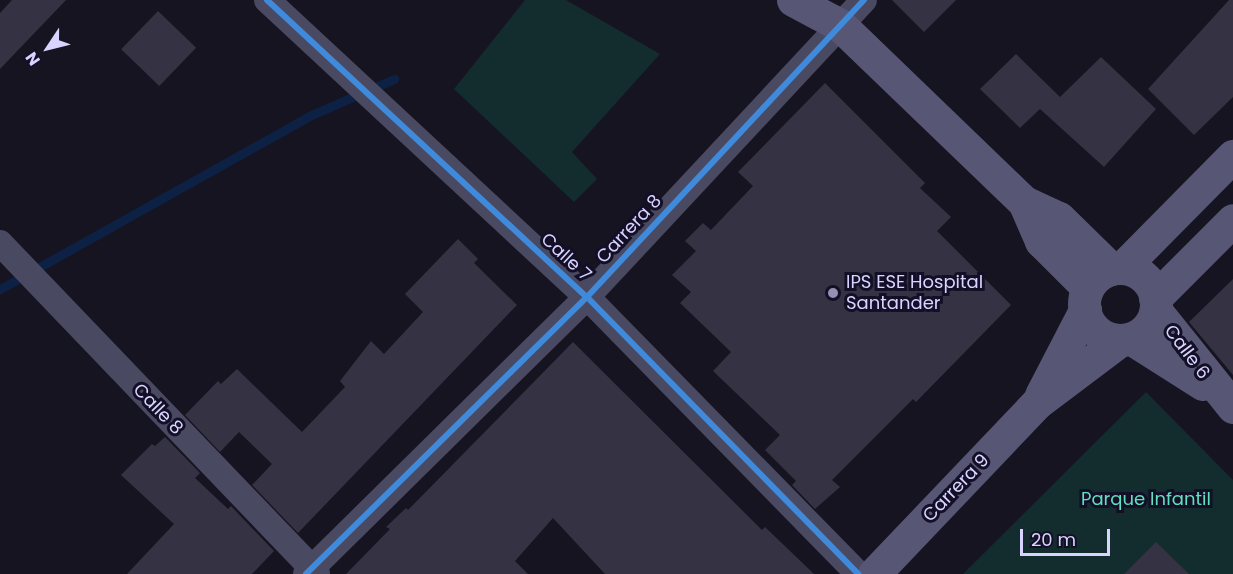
<!DOCTYPE html>
<style>
body{margin:0}
#map{position:relative;width:1233px;height:574px;overflow:hidden;background:#161421;font-family:Poppins,sans-serif}
div>[style]{position:absolute}
.green>*{inset:0;background:#132c2d}
.stream>*{height:9px;margin:-4.5px;padding:0 4.5px;transform-origin:4.5px;border-radius:4.5px;background:#0d2144}
.building>*{inset:0;background:#343243;transform-origin:0 0}
.street>*{height:26px;margin:-13px;padding:0 13px;transform-origin:13px;border-radius:13px;background:#4a4962}
.secondary>*{height:33px;margin:-16.5px;padding:0 16.5px;transform-origin:16.5px;border-radius:16.5px;background:#575674}
.secondary>.ring{margin:-16.5px;padding:0;box-sizing:content-box;background:none;border:33px solid #575674;border-radius:50%}
.cycleway>*{height:6px;margin:-3px;padding:0 3px;transform-origin:3px;border-radius:3px;background:#408adc}
.dots>*{width:16px;height:16px;translate:-50% -50%;box-sizing:border-box;border:3px solid #130f26;border-radius:50%}
span{translate:-50% -50%;white-space:nowrap;text-align:center;line-height:1.15;-webkit-text-stroke:6px #130f26;paint-order:stroke}
.street-label{font-size:18px;color:#d9d4ff}
.poi-label{font-size:18px;color:#d9d4ff}
.left{translate:0 -50%;text-align:left}
.park-label{font-size:18px;color:#5fe0c0}
.north{position:absolute;left:18px;top:18px;width:60px;height:60px;-webkit-text-stroke:4px #130f26;paint-order:stroke;rotate:235deg;font-size:16px;font-weight:700;line-height:24px;text-align:center;color:#d9d4ff}
.north::after{content:'';display:block;margin:auto;width:21px;height:27px;background:#d9d4ff;clip-path:polygon(50% 0,100% 100%,50% 72%,0 100%)}
.scale{position:absolute;left:1020px;top:529px;width:90px;height:27px;box-sizing:border-box;border:3px solid #d9d4ff;border-top:0;padding-left:8px;font-size:18px;line-height:21px;white-space:nowrap;color:#d9d4ff;-webkit-text-stroke:4px #130f26;paint-order:stroke}
</style>
<div id="map">
<div class="green">
<i style="clip-path:polygon(525px 0,566px 0,660px 54px,572px 152px,597px 179px,574px 202px,454px 89px)"></i>
<i style="clip-path:polygon(1146px 392px,1233px 480px,1233px 574px,963px 574px)"></i>
</div>
<div class="stream">
<i style="left:0;top:289px;width:354px;rotate:-29.2deg"></i>
<i style="left:309px;top:116px;width:93px;rotate:-23.5deg"></i>
</div>
<div class="building">
<i style="clip-path:polygon(12px 0,66px 0,0 69px,0 13px)"></i>
<i style="clip-path:polygon(892px 0,956px 0,924px 32px)"></i>
<i style="clip-path:polygon(1229px 0,1233px 0,1233px 97px,1194px 135px,1148px 89px)"></i>
<i style="left:158px;top:11px;width:53px;height:53px;rotate:44deg"></i>
<i style="clip-path:polygon(1016px 54px,1060px 97px,1101px 57px,1156px 109px,1104px 167px,1040px 109px,1020px 128px,980px 89px)"></i>
<i style="clip-path:polygon(825px 83px,925px 183px,920px 188px,951px 217px,937px 231px,1011px 305px,916px 402px,913px 399px,832px 480px,840px 487px,815px 509px,792px 485px,796px 481px,765px 450px,780px 435px,713px 371px,731px 352px,680px 303px,691px 292px,672px 275px,696px 251px,685px 241px,703px 223px,711px 230px,753px 186px,738px 172px)"></i>
<i style="clip-path:polygon(458px 239px,478px 259px,474px 263px,517px 305px,298px 533px,252px 485px,272px 464px,239px 432px,220px 452px,185px 415px,218px 381px,221px 384px,237px 369px,302px 432px,345px 387px,340px 381px,371px 341px,384px 354px,423px 312px,405px 294px)"></i>
<i style="clip-path:polygon(1233px 279px,1233px 375px,1189px 322px)"></i>
<i style="clip-path:polygon(573px 342px,762px 530px,765px 527px,814px 574px,605px 574px,553px 518px,515px 561px,528px 574px,346px 574px,390px 529px,386px 527px,406px 508px,408px 510px)"></i>
<i style="clip-path:polygon(165px 437px,200px 473px,195px 478px,228px 509px,231px 506px,274px 551px,252px 574px,127px 574px,174px 524px,121px 475px,152px 444px,155px 446px)"></i>
<i style="clip-path:polygon(1156px 542px,1189px 574px,1124px 574px)"></i>
</div>
<div class="street">
<i style="left:267px;top:0;width:437px;rotate:42.9deg"></i>
<i style="left:587px;top:297px;width:388px;rotate:45.6deg"></i>
<i style="left:0;top:243px;width:458px;rotate:46.2deg"></i>
<i style="left:306px;top:574px;width:395px;rotate:-44.6deg"></i>
<i style="left:587px;top:297px;width:406px;rotate:-47deg"></i>
</div>
<div class="secondary">
<i style="left:793px;top:0;width:53px;rotate:28deg"></i>
<i style="left:840px;top:25px;width:255px;rotate:43.9deg"></i>
<i style="left:1024px;top:202px;width:38px;rotate:25deg"></i>
<i style="left:1059px;top:218px;width:73px;rotate:44.4deg"></i>
<i style="left:1024px;top:202px;width:43px;rotate:66.4deg"></i>
<i style="left:1041px;top:241px;width:66px;rotate:45deg"></i>
<i style="left:1122px;top:268px;width:158px;rotate:-45.3deg"></i>
<i class="ring" style="left:1084px;top:268px;width:39px;height:39px"></i>
<i style="left:1155px;top:298px;width:110px;rotate:-45deg"></i>
<i style="left:1156px;top:311px;width:123px;rotate:51.3deg"></i>
<i style="left:1132px;top:339px;width:84px;rotate:32.4deg"></i>
<i style="left:1041px;top:395px;width:96px;rotate:-62.6deg"></i>
<i style="left:874px;top:574px;width:238px;rotate:-46.4deg"></i>
<i style="left:1038px;top:402px;width:101px;rotate:-37deg"></i>
</div>
<div class="cycleway">
<i style="left:267px;top:0;width:437px;rotate:42.9deg"></i>
<i style="left:587px;top:297px;width:388px;rotate:45.6deg"></i>
<i style="left:306px;top:574px;width:395px;rotate:-44.6deg"></i>
<i style="left:587px;top:297px;width:406px;rotate:-47deg"></i>
</div>
<div class="dots">
<i style="left:833px;top:293px;background:#9591b1"></i>
</div>
<div class="street-label">
<span style="left:629px;top:229px;rotate:-47deg">Carrera 8</span>
<span style="left:566px;top:257px;rotate:43deg">Calle 7</span>
<span style="left:1187px;top:352px;rotate:53deg">Calle 6</span>
<span style="left:158px;top:409px;rotate:46deg">Calle 8</span>
<span style="left:956px;top:488px;rotate:-46deg">Carrera 9</span>
</div>
<div class="poi-label">
<span class="left" style="left:846px;top:293px">IPS ESE Hospital<br>Santander</span>
</div>
<div class="park-label">
<span style="left:1146px;top:499px">Parque Infantil</span>
</div>
<div class="north">N</div>
<div class="scale">20 m</div>
</div>
